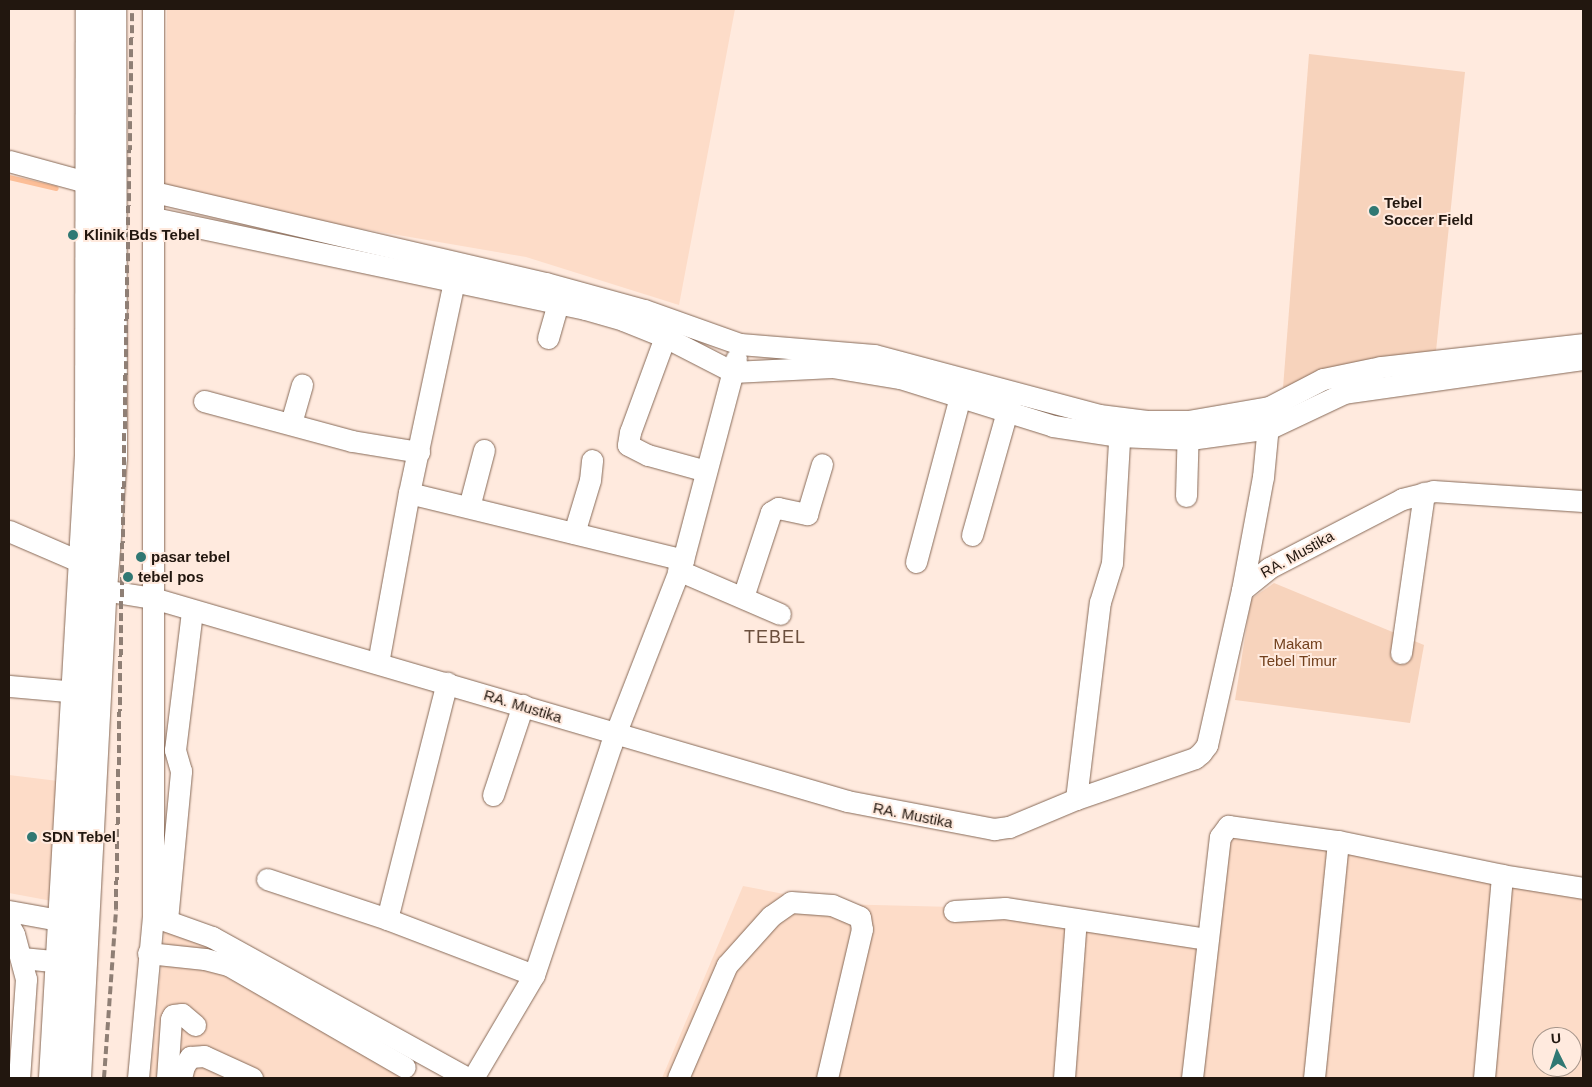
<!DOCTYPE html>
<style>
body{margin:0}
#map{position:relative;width:1592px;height:1087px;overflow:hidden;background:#ffeade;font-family:Helvetica,sans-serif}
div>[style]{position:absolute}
.built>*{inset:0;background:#fddcc8}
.green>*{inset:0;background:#f7d3bc}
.stream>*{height:4.5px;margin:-2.25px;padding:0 2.25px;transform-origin:2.25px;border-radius:2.25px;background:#fcbe97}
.roads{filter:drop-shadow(0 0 1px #876a58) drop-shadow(0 0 1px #876a58)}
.minor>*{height:21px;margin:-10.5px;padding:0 10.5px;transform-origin:10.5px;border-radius:10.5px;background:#fff}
.highway>*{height:28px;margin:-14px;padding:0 14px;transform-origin:14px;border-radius:14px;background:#fff}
.rail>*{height:4px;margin-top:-2px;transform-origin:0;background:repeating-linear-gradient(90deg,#8f7f75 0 8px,transparent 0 12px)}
.dots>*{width:14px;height:14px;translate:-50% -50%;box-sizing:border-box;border:2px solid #ffeade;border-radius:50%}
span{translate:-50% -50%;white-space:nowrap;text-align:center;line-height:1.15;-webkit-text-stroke:4px #ffeade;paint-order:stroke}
.poi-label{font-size:15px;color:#22170f;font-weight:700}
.left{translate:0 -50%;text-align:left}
.street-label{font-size:15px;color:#22170f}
.park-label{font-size:15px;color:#72401d}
.quarter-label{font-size:18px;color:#6b4f3d;letter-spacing:1px}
.frame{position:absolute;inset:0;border:10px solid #22170f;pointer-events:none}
.north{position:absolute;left:1532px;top:1027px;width:50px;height:50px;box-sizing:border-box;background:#ffeade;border:1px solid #a7968b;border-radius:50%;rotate:356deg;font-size:14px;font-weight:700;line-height:20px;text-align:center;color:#22170f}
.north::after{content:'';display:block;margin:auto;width:18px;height:22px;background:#307873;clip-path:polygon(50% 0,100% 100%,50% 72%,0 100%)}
</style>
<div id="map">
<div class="built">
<i style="clip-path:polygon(167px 9px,735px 9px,679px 305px,526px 257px,328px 223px,164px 187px)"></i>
<i style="clip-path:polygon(9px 775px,58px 781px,52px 901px,9px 893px)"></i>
<i style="clip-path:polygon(evenodd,1233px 816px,1583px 880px,1583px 1078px,662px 1078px,743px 886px,835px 904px,954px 907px,1206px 929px,1218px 823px,1233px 816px,1542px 1037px,1572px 1037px,1572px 1067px,1542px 1067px,1542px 1037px)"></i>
<i style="clip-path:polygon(165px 927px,183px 931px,413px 1066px,406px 1078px,150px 1078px)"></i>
</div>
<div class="green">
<i style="clip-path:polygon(1309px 54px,1465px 72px,1436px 351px,1283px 388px)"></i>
<i style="clip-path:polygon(1274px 583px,1424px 645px,1410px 723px,1235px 700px,1251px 599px)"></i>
</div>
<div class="stream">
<i style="left:9px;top:177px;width:48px;rotate:13.2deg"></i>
</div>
<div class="roads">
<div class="minor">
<i style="left:9px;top:161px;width:84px;rotate:15.2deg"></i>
<i style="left:154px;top:192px;width:402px;rotate:13.1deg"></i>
<i style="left:546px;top:283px;width:102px;rotate:15.4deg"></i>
<i style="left:644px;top:310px;width:102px;rotate:19.5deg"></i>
<i style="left:740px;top:344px;width:134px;rotate:4.7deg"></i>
<i style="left:874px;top:355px;width:233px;rotate:14.9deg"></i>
<i style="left:1099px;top:415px;width:48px;rotate:7.1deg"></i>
<i style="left:1147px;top:421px;width:41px"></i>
<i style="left:1188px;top:421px;width:82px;rotate:-9.8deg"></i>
<i style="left:1269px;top:407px;width:61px;rotate:-27.4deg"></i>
<i style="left:1323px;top:379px;width:59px;rotate:-11.7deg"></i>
<i style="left:1381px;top:367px;width:203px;rotate:-6.5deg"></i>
<i style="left:154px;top:218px;width:441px;rotate:11.9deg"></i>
<i style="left:585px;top:309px;width:40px;rotate:16deg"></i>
<i style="left:623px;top:320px;width:45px;rotate:22deg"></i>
<i style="left:665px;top:337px;width:76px;rotate:27.2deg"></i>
<i style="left:733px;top:372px;width:99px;rotate:-2.9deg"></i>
<i style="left:832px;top:367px;width:69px;rotate:9.2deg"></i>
<i style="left:900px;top:378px;width:160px;rotate:17.4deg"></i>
<i style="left:1053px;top:426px;width:67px;rotate:8.6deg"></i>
<i style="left:1119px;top:436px;width:71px;rotate:2.4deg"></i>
<i style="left:1190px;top:439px;width:81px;rotate:-7.8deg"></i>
<i style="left:1270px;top:428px;width:82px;rotate:-25.3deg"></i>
<i style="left:1344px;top:393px;width:241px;rotate:-8.1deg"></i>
<i style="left:665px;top:337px;width:101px;rotate:110.2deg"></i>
<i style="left:630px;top:432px;width:13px;rotate:99deg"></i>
<i style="left:628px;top:445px;width:22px;rotate:27deg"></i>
<i style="left:648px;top:455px;width:60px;rotate:15.4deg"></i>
<i style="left:548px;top:338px;width:36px;rotate:-74deg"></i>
<i style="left:204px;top:401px;width:153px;rotate:15.1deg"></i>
<i style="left:352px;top:441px;width:68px;rotate:9.3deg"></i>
<i style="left:291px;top:423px;width:40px;rotate:-74deg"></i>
<i style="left:409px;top:493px;width:282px;rotate:13.7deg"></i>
<i style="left:1186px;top:496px;width:70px;rotate:-88.4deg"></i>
<i style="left:469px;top:507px;width:59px;rotate:-75.3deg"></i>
<i style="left:9px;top:531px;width:81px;rotate:23.4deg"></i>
<i style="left:574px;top:533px;width:55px;rotate:-73.2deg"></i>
<i style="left:590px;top:480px;width:20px;rotate:-84deg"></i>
<i style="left:972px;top:535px;width:139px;rotate:-74.2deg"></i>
<i style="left:916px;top:562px;width:183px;rotate:-75.1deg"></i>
<i style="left:678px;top:570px;width:111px;rotate:23.3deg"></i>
<i style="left:103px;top:590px;width:51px;rotate:9.1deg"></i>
<i style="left:153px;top:598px;width:723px;rotate:16.3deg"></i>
<i style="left:847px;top:801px;width:150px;rotate:10.8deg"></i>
<i style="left:994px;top:829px;width:15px;rotate:-8deg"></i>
<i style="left:1009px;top:827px;width:73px;rotate:-22.7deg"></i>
<i style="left:1076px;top:799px;width:126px;rotate:-19deg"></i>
<i style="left:1195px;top:758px;width:8px;rotate:-40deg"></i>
<i style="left:1201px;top:753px;width:10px;rotate:-53deg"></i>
<i style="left:1207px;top:745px;width:159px;rotate:-77.3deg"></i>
<i style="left:1242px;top:590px;width:35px;rotate:-39deg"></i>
<i style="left:1269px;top:568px;width:150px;rotate:-27.4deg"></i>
<i style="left:1402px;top:499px;width:32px;rotate:-14deg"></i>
<i style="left:1433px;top:491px;width:150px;rotate:3.8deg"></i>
<i style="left:1242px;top:590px;width:115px;rotate:-79.5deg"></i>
<i style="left:1263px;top:477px;width:62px;rotate:-84.5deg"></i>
<i style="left:743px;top:597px;width:89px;rotate:-71.8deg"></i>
<i style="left:771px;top:512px;width:8px;rotate:-30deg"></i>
<i style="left:778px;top:508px;width:30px;rotate:12deg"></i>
<i style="left:807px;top:514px;width:52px;rotate:-73.3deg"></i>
<i style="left:1401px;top:653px;width:162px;rotate:-81.8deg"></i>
<i style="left:378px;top:663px;width:173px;rotate:-79.7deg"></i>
<i style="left:409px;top:493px;width:231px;rotate:-78deg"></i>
<i style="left:9px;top:686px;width:68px;rotate:5deg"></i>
<i style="left:493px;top:795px;width:95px;rotate:-71.6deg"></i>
<i style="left:1076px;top:799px;width:198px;rotate:-83.1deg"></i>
<i style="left:1100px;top:602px;width:41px;rotate:-72.9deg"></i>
<i style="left:1112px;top:563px;width:140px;rotate:-86.7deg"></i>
<i style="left:267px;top:879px;width:126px;rotate:18.4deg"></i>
<i style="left:387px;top:919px;width:244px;rotate:-75.8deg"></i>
<i style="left:9px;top:911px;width:68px;rotate:10.2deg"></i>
<i style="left:954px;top:911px;width:51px;rotate:-3.4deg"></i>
<i style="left:1005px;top:908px;width:205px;rotate:8.7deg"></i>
<i style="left:153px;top:916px;width:63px;rotate:19.6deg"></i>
<i style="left:212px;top:937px;width:291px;rotate:28.9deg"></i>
<i style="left:387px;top:919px;width:157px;rotate:20.9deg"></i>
<i style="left:167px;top:920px;width:150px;rotate:-84.6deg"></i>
<i style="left:181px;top:771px;width:22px;rotate:-106deg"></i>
<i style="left:175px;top:750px;width:140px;rotate:-83deg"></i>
<i style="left:9px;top:925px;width:10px;rotate:61deg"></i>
<i style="left:14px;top:934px;width:47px;rotate:75.1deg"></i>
<i style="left:26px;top:979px;width:99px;rotate:94deg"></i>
<i style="left:148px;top:953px;width:57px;rotate:6deg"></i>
<i style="left:205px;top:959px;width:24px;rotate:15deg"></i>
<i style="left:228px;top:965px;width:204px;rotate:30deg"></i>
<i style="left:22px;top:958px;width:51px;rotate:5.6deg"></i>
<i style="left:138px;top:1078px;width:163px;rotate:-84.7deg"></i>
<i style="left:153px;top:916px;width:907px;rotate:-90deg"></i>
<i style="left:167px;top:1078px;width:59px;rotate:-86.1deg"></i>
<i style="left:171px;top:1019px;width:4px;rotate:-63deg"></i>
<i style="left:173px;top:1015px;width:9px;rotate:-6deg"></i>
<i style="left:182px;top:1014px;width:17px;rotate:40deg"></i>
<i style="left:181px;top:1078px;width:12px;rotate:-76deg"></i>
<i style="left:184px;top:1066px;width:11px;rotate:-56deg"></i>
<i style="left:190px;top:1057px;width:14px;rotate:-4deg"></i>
<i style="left:204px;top:1056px;width:53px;rotate:24.6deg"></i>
<i style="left:473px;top:1078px;width:120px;rotate:-59.4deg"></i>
<i style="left:534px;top:975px;width:243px;rotate:-71.5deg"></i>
<i style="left:611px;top:745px;width:199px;rotate:-68.7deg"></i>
<i style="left:683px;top:560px;width:208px;rotate:-75.2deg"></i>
<i style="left:678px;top:1078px;width:123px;rotate:-66.6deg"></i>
<i style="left:727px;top:965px;width:66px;rotate:-48.1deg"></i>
<i style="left:771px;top:916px;width:24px;rotate:-35deg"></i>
<i style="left:791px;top:902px;width:41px;rotate:4.2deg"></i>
<i style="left:832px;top:905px;width:30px;rotate:23deg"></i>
<i style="left:860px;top:917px;width:12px;rotate:81deg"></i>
<i style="left:862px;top:929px;width:153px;rotate:103.2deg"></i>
<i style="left:1064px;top:1078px;width:159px;rotate:-85.7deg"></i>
<i style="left:1192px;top:1078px;width:243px;rotate:-83.4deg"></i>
<i style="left:1220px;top:837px;width:14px;rotate:-54deg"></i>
<i style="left:1228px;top:826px;width:111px;rotate:7.8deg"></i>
<i style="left:1338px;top:841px;width:167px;rotate:11.7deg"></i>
<i style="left:1502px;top:875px;width:82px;rotate:9.1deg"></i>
<i style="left:1314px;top:1078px;width:238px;rotate:-84.2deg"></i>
<i style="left:1484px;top:1078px;width:204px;rotate:-84.9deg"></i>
</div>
<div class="highway">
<i style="left:53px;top:1078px;width:623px;rotate:-86.69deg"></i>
<i style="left:89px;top:456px;width:447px;rotate:-89.9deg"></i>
<i style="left:77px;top:1078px;width:489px;rotate:-87deg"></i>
<i style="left:103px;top:590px;width:133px;rotate:-85.7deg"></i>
<i style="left:113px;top:457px;width:448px;rotate:-90.1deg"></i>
</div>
</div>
<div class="rail">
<i style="left:104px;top:1078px;width:169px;rotate:-85.9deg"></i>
<i style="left:116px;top:909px;width:900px;rotate:-88.98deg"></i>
</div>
<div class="dots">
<i style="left:1374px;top:211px;background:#307873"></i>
<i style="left:73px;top:235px;background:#307873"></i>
<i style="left:141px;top:557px;background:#307873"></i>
<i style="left:128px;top:577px;background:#307873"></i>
<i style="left:32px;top:837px;background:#307873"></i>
</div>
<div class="poi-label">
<span class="left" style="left:1384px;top:211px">Tebel<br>Soccer Field</span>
<span class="left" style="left:84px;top:235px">Klinik Bds Tebel</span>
<span class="left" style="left:151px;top:557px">pasar tebel</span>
<span class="left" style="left:138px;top:577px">tebel pos</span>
<span class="left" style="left:42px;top:837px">SDN Tebel</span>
</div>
<div class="street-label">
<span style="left:1297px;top:554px;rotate:-29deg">RA. Mustika</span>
<span style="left:523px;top:706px;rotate:17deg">RA. Mustika</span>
<span style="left:913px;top:815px;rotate:11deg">RA. Mustika</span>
</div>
<div class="park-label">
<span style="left:1298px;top:652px">Makam<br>Tebel Timur</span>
</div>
<div class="quarter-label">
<span style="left:775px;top:637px">TEBEL</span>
</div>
<div class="frame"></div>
<div class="north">U</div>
</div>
